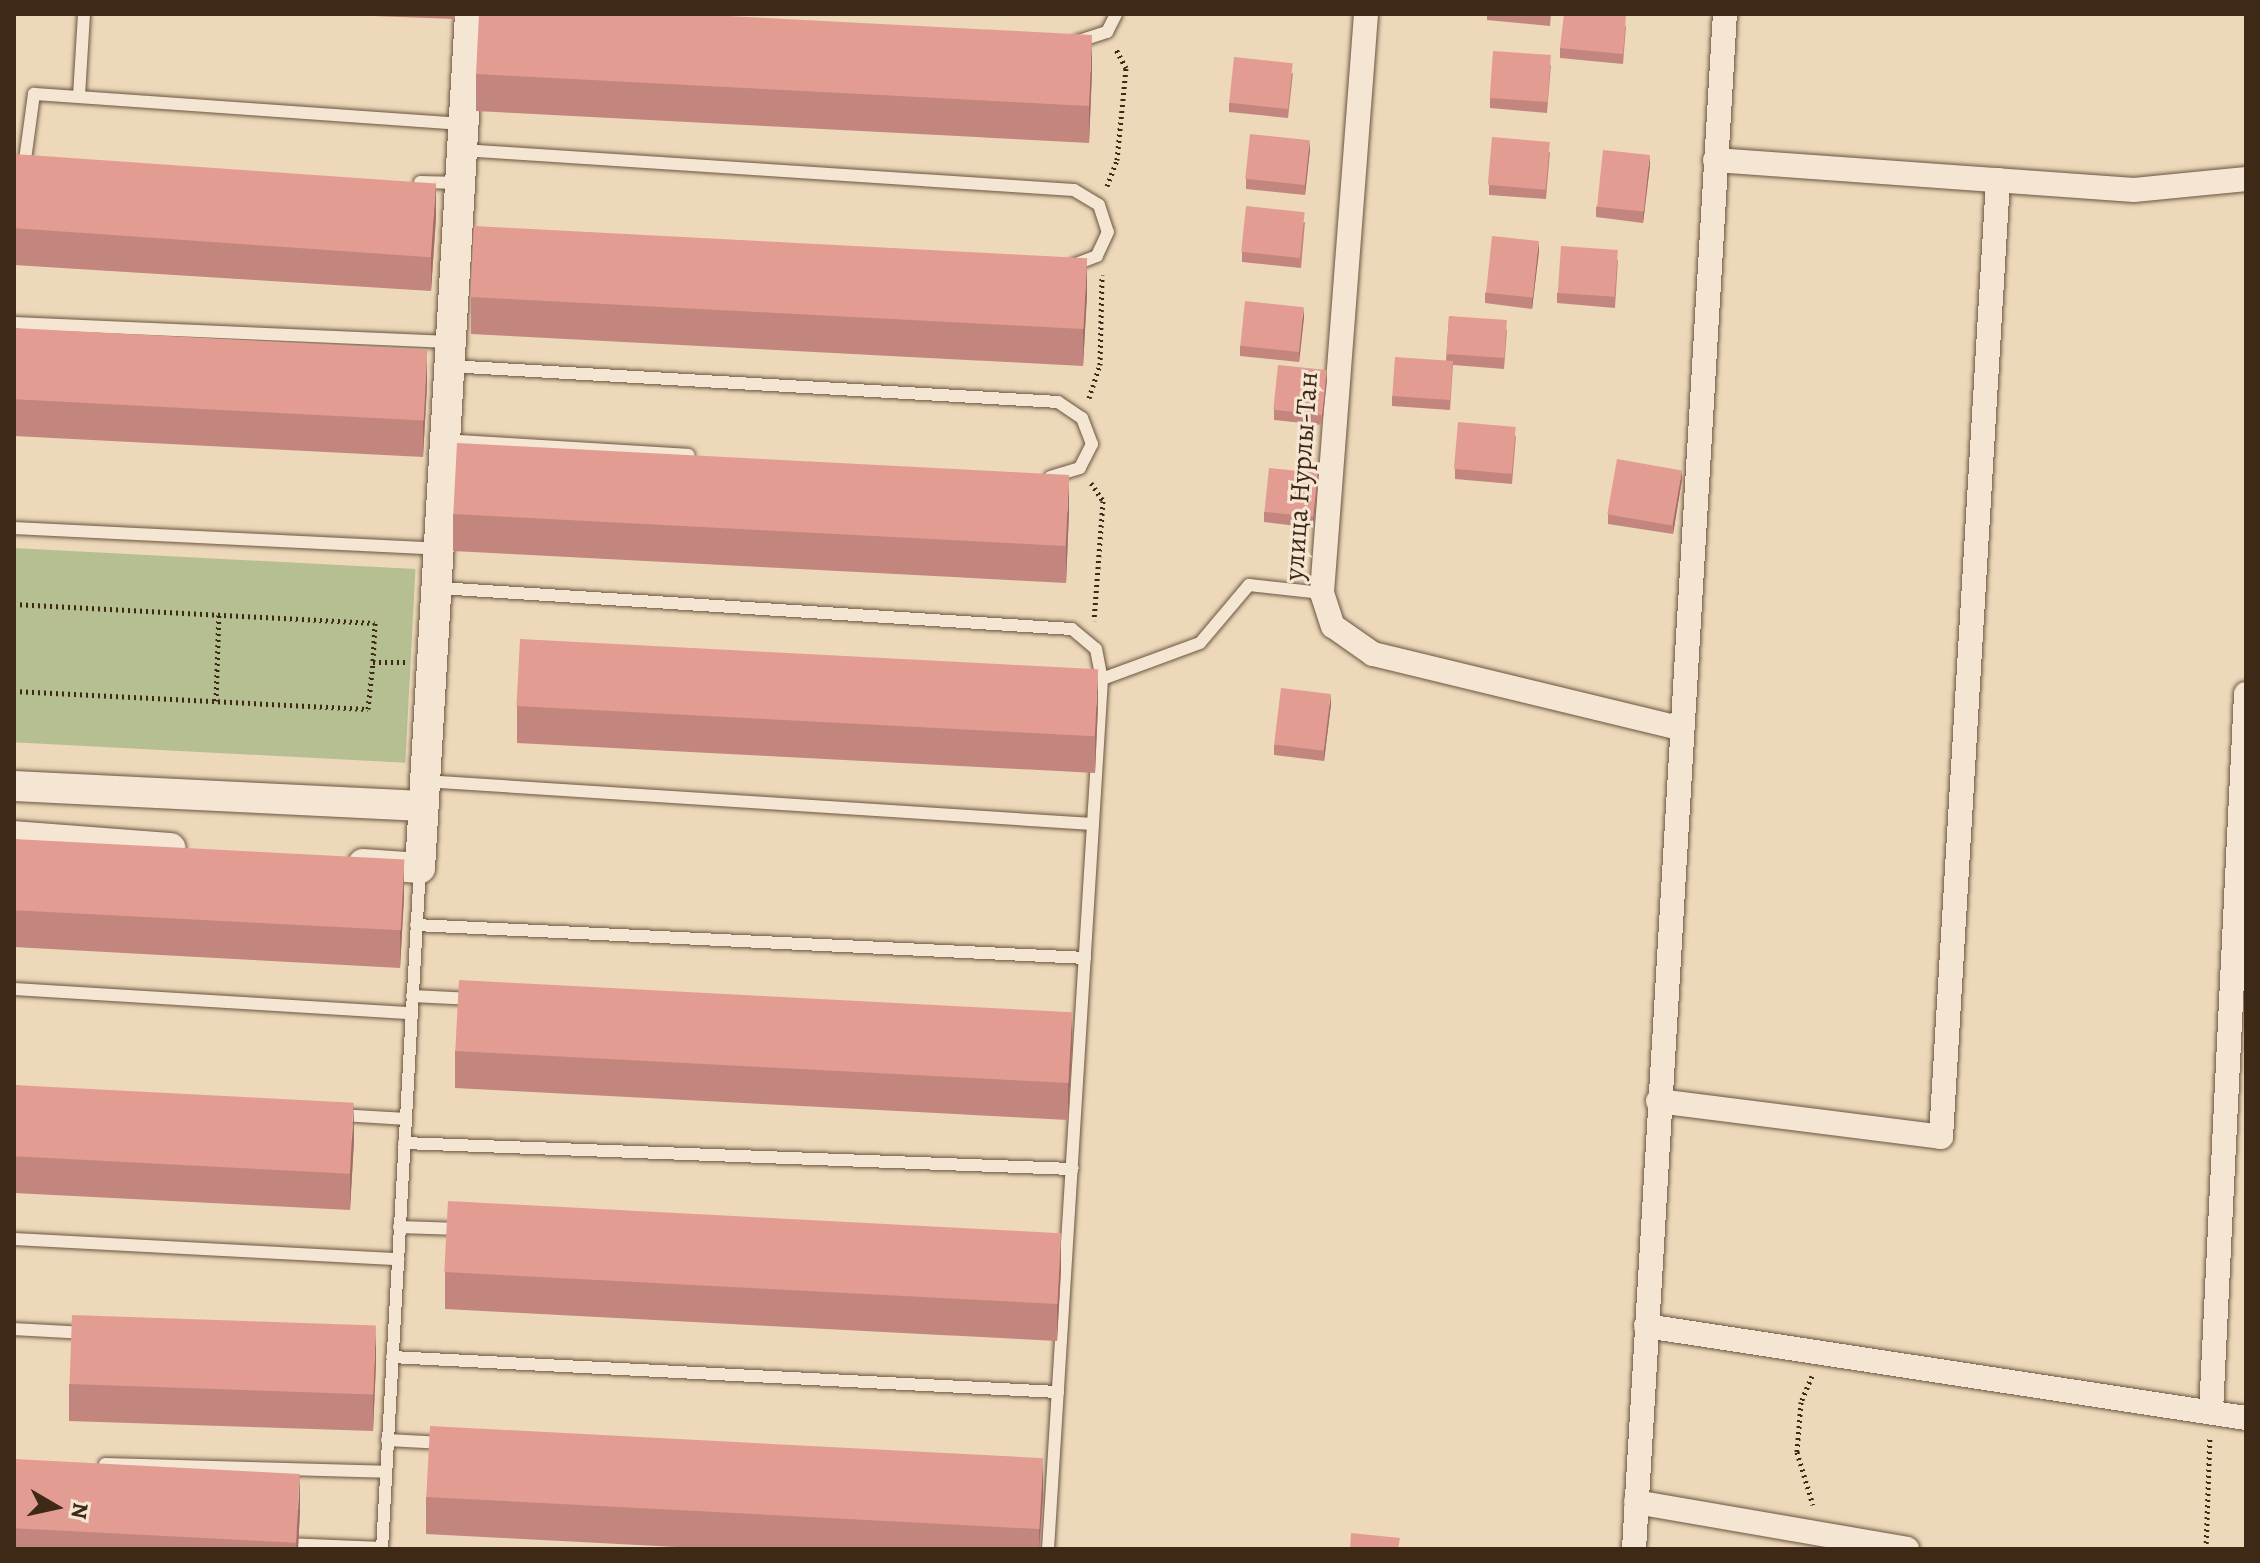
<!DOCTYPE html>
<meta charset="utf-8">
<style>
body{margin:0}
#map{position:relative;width:2260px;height:1563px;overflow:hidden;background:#eed8ba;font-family:Alegreya,serif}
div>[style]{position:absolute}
.green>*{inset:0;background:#b5bf92;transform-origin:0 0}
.path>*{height:5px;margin-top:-2.5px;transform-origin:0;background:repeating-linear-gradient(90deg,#3e2917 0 2px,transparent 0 6px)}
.roads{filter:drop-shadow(0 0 2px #6a5540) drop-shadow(0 0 2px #6a5540)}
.service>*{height:12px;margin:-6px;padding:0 6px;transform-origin:6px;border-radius:6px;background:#f4e6d2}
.minor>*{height:24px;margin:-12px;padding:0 12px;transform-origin:12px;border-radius:12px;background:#f4e6d2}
.tertiary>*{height:30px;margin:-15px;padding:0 15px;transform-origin:15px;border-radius:15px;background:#f4e6d2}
.wall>*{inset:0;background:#c3867e}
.shaded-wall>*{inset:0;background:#9f6d66}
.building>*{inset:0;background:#e39c92;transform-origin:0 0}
span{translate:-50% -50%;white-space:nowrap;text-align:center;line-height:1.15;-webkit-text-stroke:6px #f4e6d2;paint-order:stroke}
.street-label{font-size:28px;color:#3e2917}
.frame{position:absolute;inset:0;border:16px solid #3e2917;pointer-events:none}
.north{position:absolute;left:16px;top:1467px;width:80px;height:80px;-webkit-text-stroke:6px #f4e6d2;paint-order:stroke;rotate:99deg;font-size:22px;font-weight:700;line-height:32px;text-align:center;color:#3e2917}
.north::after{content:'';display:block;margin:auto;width:28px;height:36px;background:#3e2917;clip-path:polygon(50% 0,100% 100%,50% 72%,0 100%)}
</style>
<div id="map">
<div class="green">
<i style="left:14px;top:548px;width:402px;height:194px;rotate:3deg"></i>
</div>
<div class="path">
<i style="left:1107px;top:186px;width:28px;rotate:-69deg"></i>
<i style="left:1117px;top:160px;width:92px;rotate:-84.4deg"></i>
<i style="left:1126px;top:68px;width:21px;rotate:-118deg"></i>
<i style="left:1089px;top:398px;width:35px;rotate:-72deg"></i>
<i style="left:1100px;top:365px;width:90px;rotate:-88.7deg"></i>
<i style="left:1091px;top:483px;width:22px;rotate:56deg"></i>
<i style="left:1103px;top:501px;width:120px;rotate:94.3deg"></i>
<i style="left:14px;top:604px;width:361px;rotate:3deg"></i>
<i style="left:375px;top:623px;width:39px;rotate:93deg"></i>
<i style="left:373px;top:662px;width:33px"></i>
<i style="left:14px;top:691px;width:354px;rotate:2.9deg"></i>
<i style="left:368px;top:709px;width:47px;rotate:-83.9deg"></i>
<i style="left:216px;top:701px;width:89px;rotate:-88.1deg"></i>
<i style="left:1812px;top:1376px;width:28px;rotate:113deg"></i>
<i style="left:1801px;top:1402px;width:50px;rotate:94.6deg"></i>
<i style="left:1797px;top:1452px;width:55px;rotate:73.2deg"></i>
<i style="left:2206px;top:1549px;width:112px;rotate:-88deg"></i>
</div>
<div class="roads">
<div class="service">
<i style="left:1076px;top:42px;width:33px;rotate:-18deg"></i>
<i style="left:1107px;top:32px;width:20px;rotate:-63deg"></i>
<i style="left:79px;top:96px;width:82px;rotate:-86.5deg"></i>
<i style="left:462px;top:150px;width:613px;rotate:3.74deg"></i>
<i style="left:1074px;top:190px;width:29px;rotate:31deg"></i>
<i style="left:1099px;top:205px;width:28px;rotate:72deg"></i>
<i style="left:1108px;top:232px;width:26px;rotate:115deg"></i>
<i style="left:1097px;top:256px;width:25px;rotate:159deg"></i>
<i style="left:24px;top:167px;width:74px;rotate:-82.2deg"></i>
<i style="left:34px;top:94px;width:431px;rotate:4deg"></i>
<i style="left:420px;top:182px;width:41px;rotate:1.4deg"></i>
<i style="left:14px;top:323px;width:436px;rotate:2.5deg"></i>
<i style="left:449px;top:366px;width:610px;rotate:3.38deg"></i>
<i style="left:1058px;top:402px;width:29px;rotate:34deg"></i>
<i style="left:1082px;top:418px;width:28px;rotate:69deg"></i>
<i style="left:1092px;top:444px;width:27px;rotate:117deg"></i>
<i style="left:1080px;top:468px;width:31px;rotate:163deg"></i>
<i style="left:444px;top:440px;width:245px;rotate:3.5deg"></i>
<i style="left:14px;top:528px;width:425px;rotate:2.8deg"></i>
<i style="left:439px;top:588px;width:634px;rotate:3.71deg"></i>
<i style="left:1072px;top:629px;width:31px;rotate:40deg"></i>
<i style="left:1096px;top:649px;width:31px;rotate:79deg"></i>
<i style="left:1102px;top:679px;width:872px;rotate:93.55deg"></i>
<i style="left:1102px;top:679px;width:104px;rotate:-20.2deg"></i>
<i style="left:1200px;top:643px;width:76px;rotate:-49.8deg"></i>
<i style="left:1249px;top:585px;width:73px;rotate:6.3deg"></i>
<i style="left:424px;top:781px;width:670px;rotate:3.68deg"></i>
<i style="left:416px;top:925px;width:670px;rotate:2.82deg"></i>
<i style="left:14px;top:989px;width:398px;rotate:3.5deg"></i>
<i style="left:412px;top:996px;width:61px;rotate:2.8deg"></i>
<i style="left:340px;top:1115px;width:65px;rotate:3.5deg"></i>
<i style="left:404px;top:1143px;width:669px;rotate:2.23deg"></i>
<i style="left:399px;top:1227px;width:61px;rotate:1.9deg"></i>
<i style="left:14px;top:1239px;width:385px;rotate:3deg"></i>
<i style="left:14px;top:1329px;width:71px;rotate:3.2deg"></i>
<i style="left:392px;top:1357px;width:667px;rotate:3.01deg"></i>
<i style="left:387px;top:1440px;width:57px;rotate:3deg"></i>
<i style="left:105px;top:1464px;width:281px;rotate:1.6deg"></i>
<i style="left:285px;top:1544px;width:97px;rotate:2.4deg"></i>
<i style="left:382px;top:1549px;width:682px;rotate:-86.81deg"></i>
</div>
<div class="minor">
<i style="left:1366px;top:14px;width:581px;rotate:94.35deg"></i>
<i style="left:1322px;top:593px;width:35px;rotate:72deg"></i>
<i style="left:1333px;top:626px;width:49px;rotate:35deg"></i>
<i style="left:1373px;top:654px;width:314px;rotate:13.6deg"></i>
<i style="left:1715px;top:160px;width:420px;rotate:4.1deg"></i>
<i style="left:2134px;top:190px;width:113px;rotate:-5.6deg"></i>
<i style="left:1658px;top:1101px;width:285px;rotate:7.2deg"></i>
<i style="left:1941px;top:1137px;width:959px;rotate:-86.59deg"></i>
<i style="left:1646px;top:1326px;width:607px;rotate:8.72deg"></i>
<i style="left:2211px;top:1412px;width:719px;rotate:-87.21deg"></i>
<i style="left:1636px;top:1502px;width:275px;rotate:9.8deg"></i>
<i style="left:1634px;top:1549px;width:1538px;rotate:-86.61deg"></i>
</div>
<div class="tertiary">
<i style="left:14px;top:786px;width:409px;rotate:2.8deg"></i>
<i style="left:14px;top:836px;width:157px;rotate:4.4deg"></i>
<i style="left:363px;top:864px;width:57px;rotate:4deg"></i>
<i style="left:420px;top:868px;width:855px;rotate:-86.65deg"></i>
</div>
</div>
<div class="wall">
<i style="clip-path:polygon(318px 14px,455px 14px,455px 19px)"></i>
<i style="clip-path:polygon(1487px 14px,1551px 14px,1550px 26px,1487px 20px)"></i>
<i style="clip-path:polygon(1626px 26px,1623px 64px,1560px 58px,1560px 48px)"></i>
<i style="clip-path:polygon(1551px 65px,1547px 113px,1490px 108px,1490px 98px)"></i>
<i style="clip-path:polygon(1092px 72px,1089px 143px,476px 111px,476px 74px)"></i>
<i style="clip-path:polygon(1293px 73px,1288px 118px,1229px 112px,1229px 103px)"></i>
<i style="clip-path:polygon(1310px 149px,1305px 195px,1246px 189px,1246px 179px)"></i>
<i style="clip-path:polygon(1550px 152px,1546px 199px,1489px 195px,1489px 185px)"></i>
<i style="clip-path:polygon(14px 154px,436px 217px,431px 291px,14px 265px)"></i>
<i style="clip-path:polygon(1650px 165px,1643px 223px,1596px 217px,1596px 207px)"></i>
<i style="clip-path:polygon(1305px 222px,1301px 268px,1242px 262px,1242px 252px)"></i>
<i style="clip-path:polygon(1539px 251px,1532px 309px,1485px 303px,1485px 293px)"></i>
<i style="clip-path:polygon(1618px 260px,1615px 308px,1557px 303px,1557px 293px)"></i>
<i style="clip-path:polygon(1087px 295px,1083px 366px,471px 334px,471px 297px)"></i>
<i style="clip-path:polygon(1449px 316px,1507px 330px,1504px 369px,1453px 365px,1450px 410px,1392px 406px,1392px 396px,1446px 361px)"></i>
<i style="clip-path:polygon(1304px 317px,1299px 362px,1240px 356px,1240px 346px)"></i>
<i style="clip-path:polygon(14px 328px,427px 386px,423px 457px,14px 436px)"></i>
<i style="clip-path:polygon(1327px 380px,1322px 425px,1274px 420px,1274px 410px)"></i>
<i style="clip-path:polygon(1516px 436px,1512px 484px,1455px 479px,1455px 469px)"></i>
<i style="clip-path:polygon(1682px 479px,1673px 534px,1608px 524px,1608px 514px)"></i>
<i style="clip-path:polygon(1318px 482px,1313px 528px,1264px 522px,1264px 512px)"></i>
<i style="clip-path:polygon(1069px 512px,1066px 583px,453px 551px,453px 514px)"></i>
<i style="clip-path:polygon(1331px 704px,1324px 761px,1274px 755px,1274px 745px)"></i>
<i style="clip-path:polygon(517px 706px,1098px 706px,1095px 773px,517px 743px)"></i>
<i style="clip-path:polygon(14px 839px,404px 897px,400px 968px,14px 947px)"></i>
<i style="clip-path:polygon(1072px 1049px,1068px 1120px,455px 1088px,455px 1051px)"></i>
<i style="clip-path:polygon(14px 1085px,354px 1140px,350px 1210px,14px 1193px)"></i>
<i style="clip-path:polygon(1061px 1270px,1057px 1341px,445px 1309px,445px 1272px)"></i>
<i style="clip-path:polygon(376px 1363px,373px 1431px,69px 1421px,69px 1384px)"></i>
<i style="clip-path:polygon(14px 1459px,300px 1510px,298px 1549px,14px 1549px)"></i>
<i style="clip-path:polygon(1043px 1495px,1040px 1549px,715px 1549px,426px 1534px,426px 1497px)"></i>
</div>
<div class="shaded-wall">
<i style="clip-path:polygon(1092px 35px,1092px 72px,1089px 143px,1089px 106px)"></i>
<i style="clip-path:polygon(1310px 140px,1310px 149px,1305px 195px,1305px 185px)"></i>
<i style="clip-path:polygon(1650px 155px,1650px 165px,1643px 223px,1643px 213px)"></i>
<i style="clip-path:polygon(436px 180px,436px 217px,431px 291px,431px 254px)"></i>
<i style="clip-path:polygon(1539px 241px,1539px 251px,1532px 309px,1532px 299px)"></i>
<i style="clip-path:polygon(1087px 258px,1087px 295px,1083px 366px,1083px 329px)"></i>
<i style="clip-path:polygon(1304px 307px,1304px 317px,1299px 362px,1299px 352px)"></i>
<i style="clip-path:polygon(427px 349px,427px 386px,423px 457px,423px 420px)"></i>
<i style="clip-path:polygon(1327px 370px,1327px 380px,1322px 425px,1322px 415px)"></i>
<i style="clip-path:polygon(1682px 470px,1682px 479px,1673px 534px,1673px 524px)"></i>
<i style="clip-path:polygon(1318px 473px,1318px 482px,1313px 528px,1313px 518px)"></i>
<i style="clip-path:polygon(1069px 475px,1069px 512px,1066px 583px,1066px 546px)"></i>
<i style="clip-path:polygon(1098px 669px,1098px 706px,1095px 773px,1095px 736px)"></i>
<i style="clip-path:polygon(1331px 694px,1331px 704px,1324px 761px,1324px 751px)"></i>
<i style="clip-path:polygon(404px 859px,404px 897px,400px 968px,400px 930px)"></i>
<i style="clip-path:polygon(1072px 1012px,1072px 1049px,1068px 1120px,1068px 1083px)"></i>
<i style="clip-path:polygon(354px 1103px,354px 1140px,350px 1210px,350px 1173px)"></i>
<i style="clip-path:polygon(1061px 1233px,1061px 1270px,1057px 1341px,1057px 1304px)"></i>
<i style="clip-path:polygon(376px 1326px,376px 1363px,373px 1431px,373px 1394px)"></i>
<i style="clip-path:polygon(1043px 1458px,1043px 1495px,1039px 1549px,1039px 1529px)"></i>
<i style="clip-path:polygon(300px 1473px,300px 1510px,298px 1549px,296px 1549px)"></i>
</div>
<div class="building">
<i style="clip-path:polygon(479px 14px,690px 14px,1092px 35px,1089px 106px,476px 74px)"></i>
<i style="clip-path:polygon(1524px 14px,1550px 14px,1550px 16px)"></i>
<i style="clip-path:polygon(1564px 14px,1602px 14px,1626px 16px,1623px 54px,1560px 48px)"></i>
<i style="left:1493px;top:51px;width:58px;height:47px;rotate:4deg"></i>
<i style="left:1234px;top:57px;width:59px;height:46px;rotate:6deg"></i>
<i style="left:1250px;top:134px;width:60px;height:45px;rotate:6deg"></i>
<i style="left:1492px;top:137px;width:58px;height:48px;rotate:5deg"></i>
<i style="left:1603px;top:150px;width:47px;height:57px;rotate:6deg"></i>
<i style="left:14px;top:154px;width:423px;height:74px;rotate:4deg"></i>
<i style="left:1246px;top:206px;width:59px;height:46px;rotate:6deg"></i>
<i style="left:474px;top:226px;width:614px;height:71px;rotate:3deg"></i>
<i style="left:1492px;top:236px;width:47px;height:57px;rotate:6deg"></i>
<i style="left:1561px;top:246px;width:57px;height:47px;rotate:4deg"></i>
<i style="left:1245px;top:301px;width:59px;height:45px;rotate:6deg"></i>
<i style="left:1449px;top:316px;width:58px;height:38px;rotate:4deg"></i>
<i style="left:14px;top:328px;width:414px;height:71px;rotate:3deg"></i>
<i style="left:1395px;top:357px;width:58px;height:39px;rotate:4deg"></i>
<i style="left:1278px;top:365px;width:49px;height:45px;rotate:6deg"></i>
<i style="left:1458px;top:422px;width:58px;height:47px;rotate:5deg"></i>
<i style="left:457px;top:443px;width:613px;height:71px;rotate:3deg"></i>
<i style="left:1617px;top:459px;width:66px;height:56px;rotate:10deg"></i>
<i style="left:1269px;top:468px;width:49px;height:44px;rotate:6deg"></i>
<i style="left:520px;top:639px;width:579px;height:67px;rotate:3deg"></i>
<i style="left:1281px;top:688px;width:50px;height:57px;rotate:7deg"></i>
<i style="left:14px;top:839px;width:391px;height:71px;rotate:3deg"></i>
<i style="left:459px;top:980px;width:614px;height:71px;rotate:3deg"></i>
<i style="left:14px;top:1085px;width:340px;height:71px;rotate:3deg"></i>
<i style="left:448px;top:1201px;width:614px;height:71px;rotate:3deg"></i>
<i style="left:72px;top:1315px;width:304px;height:69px;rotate:2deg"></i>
<i style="left:430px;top:1426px;width:614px;height:71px;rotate:3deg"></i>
<i style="left:14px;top:1459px;width:286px;height:69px;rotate:3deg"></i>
<i style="clip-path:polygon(1351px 1533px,1400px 1538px,1398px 1549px,1350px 1549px)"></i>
</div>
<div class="street-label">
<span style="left:1301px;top:476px;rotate:-86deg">улица Нурлы-Тан</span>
</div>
<div class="frame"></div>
<div class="north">N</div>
</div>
